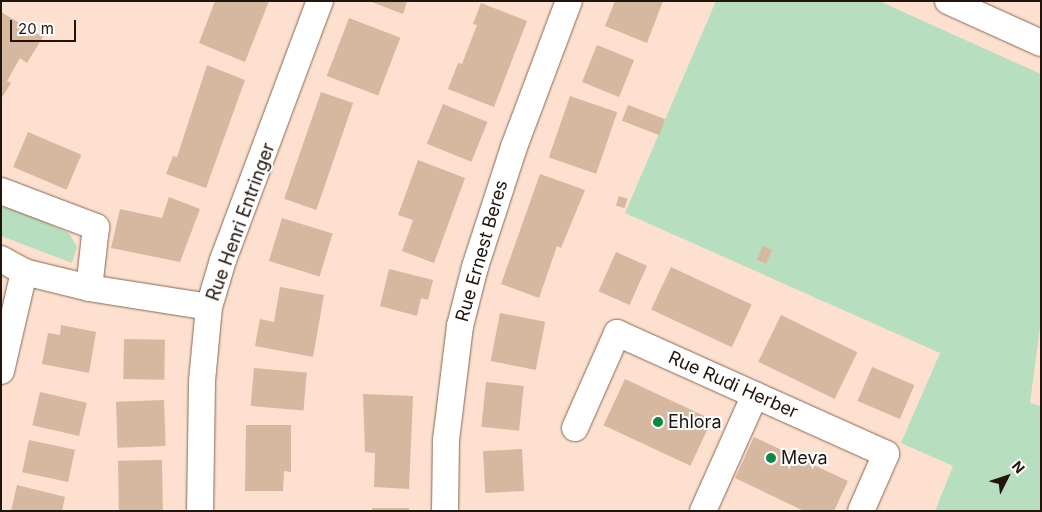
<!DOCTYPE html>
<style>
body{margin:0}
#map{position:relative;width:1042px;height:512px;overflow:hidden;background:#fde0cf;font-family:Inter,sans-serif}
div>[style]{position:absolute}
.green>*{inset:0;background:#b7debe}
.building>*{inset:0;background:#d6b79f;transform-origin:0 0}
.roads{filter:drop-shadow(0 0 1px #866754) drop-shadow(0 0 1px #866754)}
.minor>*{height:26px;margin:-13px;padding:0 13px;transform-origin:13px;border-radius:13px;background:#fff}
.dots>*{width:14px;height:14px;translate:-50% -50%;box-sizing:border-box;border:2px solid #fff;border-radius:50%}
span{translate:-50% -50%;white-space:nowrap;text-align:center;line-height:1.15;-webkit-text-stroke:4px #fff;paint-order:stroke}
.street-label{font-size:18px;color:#21150e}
.poi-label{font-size:18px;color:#21150e}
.left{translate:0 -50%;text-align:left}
.frame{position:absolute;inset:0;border:2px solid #21150e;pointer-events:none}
.north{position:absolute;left:982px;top:452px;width:50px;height:50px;-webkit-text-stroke:4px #fff;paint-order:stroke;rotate:49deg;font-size:14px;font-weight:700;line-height:20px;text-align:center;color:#21150e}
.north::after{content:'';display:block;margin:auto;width:18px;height:22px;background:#21150e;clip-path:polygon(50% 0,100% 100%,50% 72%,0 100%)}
.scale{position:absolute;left:10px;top:20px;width:66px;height:22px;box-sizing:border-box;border:2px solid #21150e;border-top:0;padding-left:6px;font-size:15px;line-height:18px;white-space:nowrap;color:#21150e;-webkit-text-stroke:4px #fff;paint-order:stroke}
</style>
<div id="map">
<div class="green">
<i style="clip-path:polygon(716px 1px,879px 1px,1041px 74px,1041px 319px,1030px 403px,1041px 406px,1041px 511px,935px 511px,953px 466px,901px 443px,940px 353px,625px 213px)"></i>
<i style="clip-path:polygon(11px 207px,69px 233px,77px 247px,72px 263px,1px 236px,1px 208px)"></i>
</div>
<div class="building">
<i style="clip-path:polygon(215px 1px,269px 1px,245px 62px,199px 43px)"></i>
<i style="clip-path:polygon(369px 1px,407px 1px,403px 14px)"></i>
<i style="clip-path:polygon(615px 1px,663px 1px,647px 43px,605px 26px)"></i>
<i style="clip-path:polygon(481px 3px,527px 21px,494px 107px,448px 89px,458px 63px,462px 64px,477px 25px,473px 24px)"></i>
<i style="clip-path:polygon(1px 12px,43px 37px,27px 63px,20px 58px,7px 81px,11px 83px,1px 99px)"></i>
<i style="left:349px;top:18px;width:55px;height:62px;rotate:21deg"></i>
<i style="left:597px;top:45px;width:40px;height:40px;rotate:22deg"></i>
<i style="clip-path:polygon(207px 65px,245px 80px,206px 188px,166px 174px,173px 156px,177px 157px)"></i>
<i style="left:321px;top:92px;width:34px;height:113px;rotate:19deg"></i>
<i style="left:570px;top:96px;width:50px;height:65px;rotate:19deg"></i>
<i style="left:443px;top:104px;width:48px;height:43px;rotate:22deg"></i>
<i style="left:628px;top:105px;width:40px;height:17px;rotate:21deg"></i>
<i style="left:28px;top:132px;width:58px;height:38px;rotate:23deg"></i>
<i style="clip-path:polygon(418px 160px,465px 178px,434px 263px,402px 251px,413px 220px,398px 215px)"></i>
<i style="clip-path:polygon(540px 174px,585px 190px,561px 248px,557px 246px,539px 298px,501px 284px)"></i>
<i style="left:619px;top:196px;width:9px;height:10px;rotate:18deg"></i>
<i style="clip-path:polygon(169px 197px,200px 209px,180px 262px,111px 248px,120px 209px,162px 218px)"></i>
<i style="left:282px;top:218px;width:53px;height:45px;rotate:17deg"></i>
<i style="left:763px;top:246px;width:10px;height:15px;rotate:24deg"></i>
<i style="left:616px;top:252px;width:34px;height:43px;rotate:24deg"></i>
<i style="left:671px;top:267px;width:89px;height:47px;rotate:25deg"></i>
<i style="clip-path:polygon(389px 269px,433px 280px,428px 300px,421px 298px,417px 316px,380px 306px)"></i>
<i style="clip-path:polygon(280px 287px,324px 295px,313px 357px,255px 346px,260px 319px,274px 322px)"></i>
<i style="left:500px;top:313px;width:46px;height:49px;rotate:11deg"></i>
<i style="left:781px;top:315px;width:85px;height:52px;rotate:26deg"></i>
<i style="clip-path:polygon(61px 325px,96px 332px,89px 373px,42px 364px,48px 333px,60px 335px)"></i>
<i style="left:124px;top:339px;width:41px;height:40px;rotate:1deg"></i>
<i style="left:872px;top:367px;width:46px;height:37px;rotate:23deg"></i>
<i style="left:254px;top:368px;width:53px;height:38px;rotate:5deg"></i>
<i style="left:625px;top:379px;width:96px;height:51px;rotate:25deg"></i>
<i style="left:486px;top:382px;width:38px;height:45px;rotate:6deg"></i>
<i style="left:40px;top:392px;width:48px;height:34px;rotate:13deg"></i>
<i style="clip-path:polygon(363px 394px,413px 396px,409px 489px,374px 487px,375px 453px,365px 452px)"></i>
<i style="left:164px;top:400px;width:46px;height:48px;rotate:88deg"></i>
<i style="clip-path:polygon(246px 425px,291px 425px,291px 472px,284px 471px,283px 491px,245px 491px)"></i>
<i style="clip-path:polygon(754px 437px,848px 481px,834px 511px,804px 511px,735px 478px)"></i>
<i style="left:29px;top:440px;width:47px;height:33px;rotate:12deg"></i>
<i style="left:522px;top:449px;width:42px;height:39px;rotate:87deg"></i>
<i style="left:162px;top:460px;width:51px;height:44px;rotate:89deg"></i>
<i style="clip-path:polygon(17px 485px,65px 497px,62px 511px,11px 511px)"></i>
<i style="left:372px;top:508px;width:37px;height:3px"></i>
</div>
<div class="roads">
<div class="minor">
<i style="left:948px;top:1px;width:102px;rotate:24.3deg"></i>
<i style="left:1px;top:191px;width:102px;rotate:20.8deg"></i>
<i style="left:96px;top:227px;width:61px;rotate:96.5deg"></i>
<i style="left:1px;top:259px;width:26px;rotate:29deg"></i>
<i style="left:24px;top:272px;width:67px;rotate:13.8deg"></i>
<i style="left:89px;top:288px;width:121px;rotate:9deg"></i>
<i style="left:1px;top:371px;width:102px;rotate:-76.9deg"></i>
<i style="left:575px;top:428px;width:104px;rotate:-66.1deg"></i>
<i style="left:617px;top:333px;width:295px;rotate:24.2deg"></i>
<i style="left:886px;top:454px;width:62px;rotate:113.7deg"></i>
<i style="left:200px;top:511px;width:130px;rotate:-89.1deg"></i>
<i style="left:202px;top:381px;width:74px;rotate:-84.6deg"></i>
<i style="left:209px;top:307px;width:49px;rotate:-73.4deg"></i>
<i style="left:223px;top:260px;width:277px;rotate:-69.5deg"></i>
<i style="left:445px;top:511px;width:71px;rotate:-89.2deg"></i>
<i style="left:446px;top:440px;width:115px;rotate:-83deg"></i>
<i style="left:460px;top:326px;width:61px;rotate:-75.7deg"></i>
<i style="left:475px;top:267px;width:126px;rotate:-72deg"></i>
<i style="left:514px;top:147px;width:156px;rotate:-69.4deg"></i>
<i style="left:703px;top:511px;width:127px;rotate:-65.9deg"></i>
</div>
</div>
<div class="dots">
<i style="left:658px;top:422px;background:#0c8843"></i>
<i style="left:771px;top:458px;background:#0c8843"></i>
</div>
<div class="street-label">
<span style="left:241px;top:222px;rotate:-70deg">Rue Henri Entringer</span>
<span style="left:482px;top:251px;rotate:-74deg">Rue Ernest Beres</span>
<span style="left:733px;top:385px;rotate:24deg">Rue Rudi Herber</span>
</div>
<div class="poi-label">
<span class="left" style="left:668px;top:422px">Ehlora</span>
<span class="left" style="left:781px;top:458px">Meva</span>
</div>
<div class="frame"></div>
<div class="north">N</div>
<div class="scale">20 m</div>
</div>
